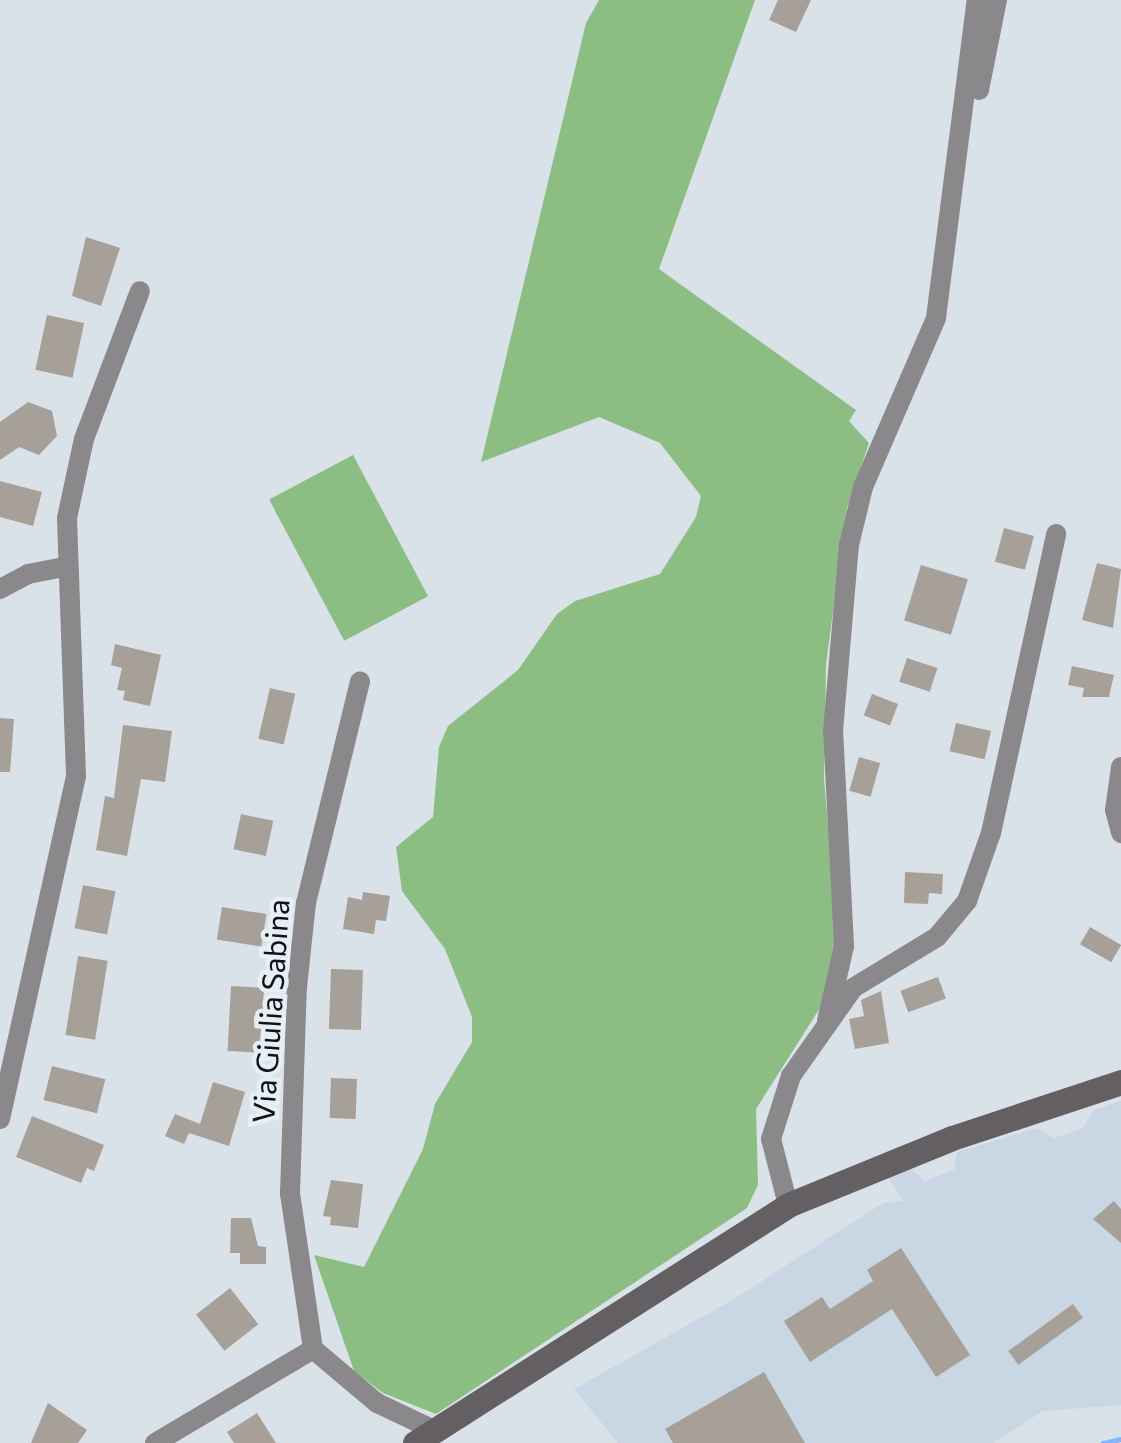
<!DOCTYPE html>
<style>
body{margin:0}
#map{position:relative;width:1121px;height:1443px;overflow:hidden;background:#d9e2e8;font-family:Commissioner,sans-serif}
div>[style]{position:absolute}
.built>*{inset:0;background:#c8d7e3}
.green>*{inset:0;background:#8cbe84;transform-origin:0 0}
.stream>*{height:5px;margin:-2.5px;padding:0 2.5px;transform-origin:2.5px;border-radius:2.5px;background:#83b4fe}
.building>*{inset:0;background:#a6a099;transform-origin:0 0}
.street>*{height:20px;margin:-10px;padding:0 10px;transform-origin:10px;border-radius:10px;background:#8b888b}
.secondary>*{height:25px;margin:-12.5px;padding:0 12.5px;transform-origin:12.5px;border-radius:12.5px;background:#635f63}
span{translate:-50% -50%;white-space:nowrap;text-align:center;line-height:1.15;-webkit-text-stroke:9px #e6eff5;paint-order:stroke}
.street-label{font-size:30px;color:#101215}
</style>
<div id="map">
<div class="built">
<i style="clip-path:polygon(1121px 1101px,1121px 1405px,1043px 1411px,993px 1443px,618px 1443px,574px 1389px,734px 1299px,883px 1203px,904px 1201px,888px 1177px,910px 1168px,925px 1181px,954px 1170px,957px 1152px,1037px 1128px,1053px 1138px,1082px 1129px,1094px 1110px)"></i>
</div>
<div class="green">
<i style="clip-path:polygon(599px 0,755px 0,659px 269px,856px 410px,849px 421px,869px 443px,847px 508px,826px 664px,824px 779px,838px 939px,820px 1008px,756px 1109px,758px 1185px,747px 1208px,436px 1414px,383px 1393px,354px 1371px,314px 1255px,364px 1267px,423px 1149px,435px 1104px,472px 1042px,472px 1017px,445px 949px,402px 891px,396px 847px,433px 817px,439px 747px,448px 726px,518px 670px,557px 614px,575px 601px,660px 574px,696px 517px,701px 496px,660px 443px,599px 417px,481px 462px,586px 23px)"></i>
<i style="left:353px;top:455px;width:160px;height:95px;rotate:62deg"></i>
</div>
<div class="stream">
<i style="left:1103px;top:1443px;width:18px;rotate:-13deg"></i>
</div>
<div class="building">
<i style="clip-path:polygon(778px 0,811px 0,796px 32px,769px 20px)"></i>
<i style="clip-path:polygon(86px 237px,120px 248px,101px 306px,72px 296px)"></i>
<i style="left:47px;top:315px;width:38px;height:56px;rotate:12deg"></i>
<i style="clip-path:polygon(28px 402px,52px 411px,57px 436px,39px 455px,19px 447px,0 460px,0 422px)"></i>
<i style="clip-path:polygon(0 481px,42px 492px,33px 526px,0 517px)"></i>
<i style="left:1004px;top:528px;width:31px;height:35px;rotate:15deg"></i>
<i style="clip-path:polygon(1097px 563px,1121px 569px,1113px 628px,1082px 620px)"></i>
<i style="left:921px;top:565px;width:49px;height:58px;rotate:17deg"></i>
<i style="clip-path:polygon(115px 644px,161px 655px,150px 706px,123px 700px,125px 691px,117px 690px,122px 668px,111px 665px)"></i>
<i style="left:907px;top:658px;width:32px;height:25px;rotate:18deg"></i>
<i style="clip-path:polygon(1072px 666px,1114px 675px,1109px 697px,1082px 697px,1084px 688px,1068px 685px)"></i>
<i style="left:270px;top:688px;width:26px;height:52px;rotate:13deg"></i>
<i style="left:872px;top:694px;width:28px;height:23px;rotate:21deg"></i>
<i style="clip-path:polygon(0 718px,14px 719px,10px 772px,0 772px)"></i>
<i style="left:956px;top:723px;width:36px;height:29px;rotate:13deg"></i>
<i style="clip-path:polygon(123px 725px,172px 731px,165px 782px,141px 779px,127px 856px,96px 850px,105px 796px,114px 798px)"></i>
<i style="left:859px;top:757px;width:22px;height:35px;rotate:16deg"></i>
<i style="left:241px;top:814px;width:33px;height:36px;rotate:12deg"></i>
<i style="clip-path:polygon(905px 872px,943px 874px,942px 894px,929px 893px,928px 904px,904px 903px)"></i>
<i style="left:83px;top:885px;width:33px;height:44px;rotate:11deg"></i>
<i style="clip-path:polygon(363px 892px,390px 896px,386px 921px,376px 920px,374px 934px,343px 929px,348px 897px,362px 900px)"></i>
<i style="left:222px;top:907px;width:45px;height:33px;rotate:9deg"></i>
<i style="left:1090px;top:927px;width:36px;height:20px;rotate:30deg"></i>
<i style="left:78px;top:956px;width:30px;height:80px;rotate:9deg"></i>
<i style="left:331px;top:969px;width:32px;height:60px;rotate:2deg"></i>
<i style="left:938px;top:977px;width:23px;height:40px;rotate:70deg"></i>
<i style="left:231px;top:986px;width:33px;height:65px;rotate:3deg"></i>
<i style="clip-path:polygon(881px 991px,889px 1043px,855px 1049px,849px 1019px,864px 1016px,861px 1000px)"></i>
<i style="left:52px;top:1066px;width:55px;height:35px;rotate:14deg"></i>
<i style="left:331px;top:1078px;width:26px;height:40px;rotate:2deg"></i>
<i style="clip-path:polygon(213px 1082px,245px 1092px,229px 1146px,189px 1133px,184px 1144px,165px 1136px,175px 1114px,200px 1124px)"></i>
<i style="clip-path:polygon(32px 1116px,104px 1145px,94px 1171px,87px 1168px,81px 1183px,16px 1157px)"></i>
<i style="clip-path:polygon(331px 1180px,363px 1184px,358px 1228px,330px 1225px,331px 1217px,323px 1216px)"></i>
<i style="clip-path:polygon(1114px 1201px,1121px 1209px,1121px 1243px,1093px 1219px)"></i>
<i style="clip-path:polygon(231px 1218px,251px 1218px,258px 1246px,266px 1247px,266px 1264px,240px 1264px,240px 1253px,230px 1253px)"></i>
<i style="clip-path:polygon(901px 1248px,970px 1355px,936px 1377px,892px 1309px,810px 1362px,784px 1321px,822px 1297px,830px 1309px,873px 1281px,867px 1270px)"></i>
<i style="left:230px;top:1288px;width:46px;height:43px;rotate:52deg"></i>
<i style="left:1073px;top:1304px;width:17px;height:80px;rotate:54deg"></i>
<i style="clip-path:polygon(764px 1372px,805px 1443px,673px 1443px,665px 1429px)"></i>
<i style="clip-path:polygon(48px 1403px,87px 1430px,78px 1443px,31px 1443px)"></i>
<i style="clip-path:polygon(257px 1413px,276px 1443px,234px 1443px,227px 1432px)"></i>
</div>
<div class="street">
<i style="left:979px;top:90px;width:92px;rotate:-78.7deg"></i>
<i style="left:0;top:589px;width:32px;rotate:-28deg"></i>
<i style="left:28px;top:574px;width:38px;rotate:-11deg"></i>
<i style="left:1121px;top:767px;width:43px;rotate:97.9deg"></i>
<i style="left:1115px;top:810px;width:24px;rotate:75deg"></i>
<i style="left:827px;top:1021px;width:77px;rotate:-77.2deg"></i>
<i style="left:844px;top:946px;width:215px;rotate:-92.9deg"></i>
<i style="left:833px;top:731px;width:187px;rotate:-85.1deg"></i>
<i style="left:849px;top:545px;width:60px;rotate:-76.4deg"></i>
<i style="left:863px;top:487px;width:184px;rotate:-66.6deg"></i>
<i style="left:936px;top:318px;width:321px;rotate:-82.7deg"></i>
<i style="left:0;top:1119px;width:351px;rotate:-77.5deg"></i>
<i style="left:76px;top:776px;width:258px;rotate:-92deg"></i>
<i style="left:67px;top:518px;width:81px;rotate:-77.9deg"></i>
<i style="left:84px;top:439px;width:158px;rotate:-69.3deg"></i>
<i style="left:788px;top:1205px;width:68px;rotate:-104.4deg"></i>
<i style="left:771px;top:1139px;width:66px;rotate:-72.4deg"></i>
<i style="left:791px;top:1076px;width:108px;rotate:-54.8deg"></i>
<i style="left:853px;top:988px;width:98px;rotate:-31.3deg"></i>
<i style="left:937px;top:937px;width:47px;rotate:-50.2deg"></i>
<i style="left:967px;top:901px;width:72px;rotate:-70.6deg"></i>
<i style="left:991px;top:833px;width:306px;rotate:-77.7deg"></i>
<i style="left:313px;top:1349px;width:158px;rotate:-98.4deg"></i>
<i style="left:290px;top:1193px;width:206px;rotate:-88.1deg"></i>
<i style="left:297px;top:987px;width:84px;rotate:-83.9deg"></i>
<i style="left:306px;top:903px;width:228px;rotate:-76.3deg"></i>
<i style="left:313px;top:1349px;width:84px;rotate:40.2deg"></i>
<i style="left:377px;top:1403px;width:63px;rotate:25.3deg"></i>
<i style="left:155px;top:1443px;width:184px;rotate:-30.7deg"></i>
</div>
<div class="secondary">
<i style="left:415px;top:1443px;width:442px;rotate:-32.5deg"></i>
<i style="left:788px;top:1205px;width:177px;rotate:-22.2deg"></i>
<i style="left:952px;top:1138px;width:178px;rotate:-18.3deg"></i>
</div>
<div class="street-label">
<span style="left:270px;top:1011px;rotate:-86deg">Via Giulia Sabina</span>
</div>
</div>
